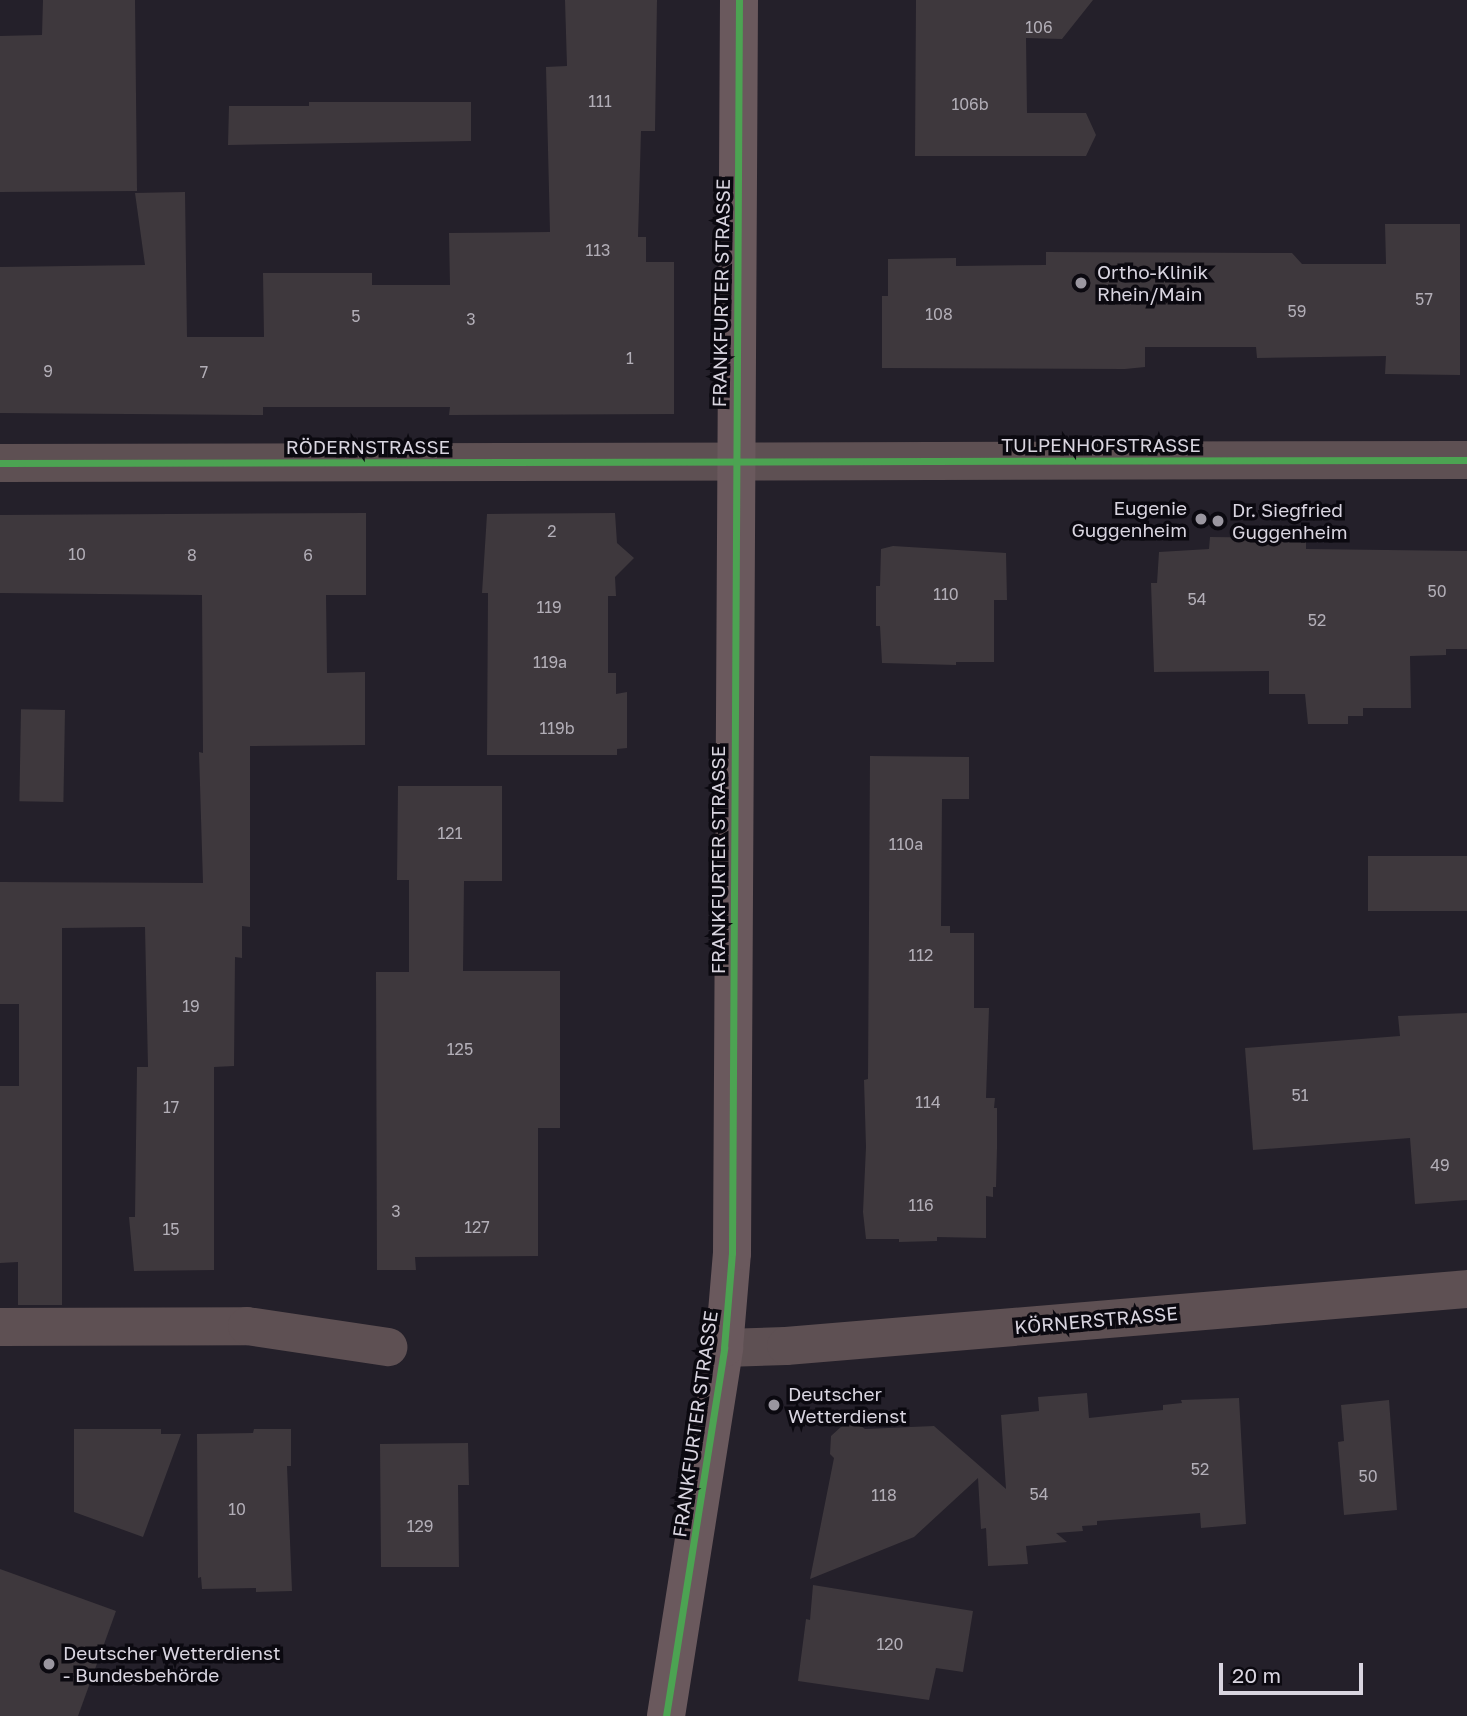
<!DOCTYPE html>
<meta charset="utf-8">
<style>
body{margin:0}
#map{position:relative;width:1467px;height:1716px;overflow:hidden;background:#24202a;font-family:"Golos Text",sans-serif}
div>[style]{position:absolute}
.building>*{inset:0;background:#3e383d;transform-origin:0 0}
.minor>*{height:38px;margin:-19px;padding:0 19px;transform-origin:19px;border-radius:19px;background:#5e5053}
.major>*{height:38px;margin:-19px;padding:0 19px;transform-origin:19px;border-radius:19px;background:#6a595d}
.cycleway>*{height:7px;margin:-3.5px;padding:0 3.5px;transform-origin:3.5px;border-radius:3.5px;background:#4ca352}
.dots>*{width:19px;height:19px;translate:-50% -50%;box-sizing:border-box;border:4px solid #0b0910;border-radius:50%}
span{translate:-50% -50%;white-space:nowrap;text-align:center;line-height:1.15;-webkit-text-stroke:7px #0b0910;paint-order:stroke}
.number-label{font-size:16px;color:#b2aeb7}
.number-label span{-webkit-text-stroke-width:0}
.poi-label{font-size:19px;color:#d9d5e0}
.left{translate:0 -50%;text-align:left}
.right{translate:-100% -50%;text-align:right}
.street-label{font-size:19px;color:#d9d5e0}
.scale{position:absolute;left:1219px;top:1663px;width:144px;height:32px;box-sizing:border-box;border:4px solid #d9d5e0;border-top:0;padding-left:9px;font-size:21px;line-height:24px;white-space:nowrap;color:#d9d5e0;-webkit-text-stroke:5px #0b0910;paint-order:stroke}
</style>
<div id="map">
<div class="building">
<i style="clip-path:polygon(43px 0,135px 0,137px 191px,0 192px,0 36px,42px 35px)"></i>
<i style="clip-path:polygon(565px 0,657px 0,655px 131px,641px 131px,638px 237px,646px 237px,646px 262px,674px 262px,674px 414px,449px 415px,450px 407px,263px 407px,263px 415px,0 413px,0 267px,145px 265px,135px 193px,185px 192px,187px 337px,264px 337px,263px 273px,372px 273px,372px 285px,450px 285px,449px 233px,550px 232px,546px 67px,567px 66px)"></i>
<i style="clip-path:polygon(916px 0,1093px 0,1062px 39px,1026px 38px,1027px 113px,1086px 113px,1096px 135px,1086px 156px,915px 156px)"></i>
<i style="clip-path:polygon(309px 102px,471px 102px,471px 141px,228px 145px,229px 106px,309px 106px)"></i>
<i style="clip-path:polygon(1385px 224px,1460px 224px,1460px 375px,1385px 374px,1386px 356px,1257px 358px,1256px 347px,1145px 347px,1145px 367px,1125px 369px,882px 368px,882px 296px,888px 296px,888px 259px,956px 258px,956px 266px,1046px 265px,1046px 252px,1292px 253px,1302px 264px,1386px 264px)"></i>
<i style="clip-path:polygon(366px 513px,366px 595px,326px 595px,327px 673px,365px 672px,365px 745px,250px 746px,250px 927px,242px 926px,242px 958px,235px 957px,234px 1066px,214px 1067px,214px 1270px,134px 1271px,129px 1217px,135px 1217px,137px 1067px,148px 1067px,145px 927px,62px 928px,62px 1305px,18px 1305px,18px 1262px,0 1263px,0 1086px,19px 1086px,19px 1004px,0 1004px,0 882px,203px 883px,199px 752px,203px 753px,202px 595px,0 593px,0 515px)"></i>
<i style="clip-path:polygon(615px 513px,617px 543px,634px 558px,615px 577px,616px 596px,608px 596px,608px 673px,616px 673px,616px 694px,627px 692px,627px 748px,617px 749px,617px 755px,487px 755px,488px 593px,482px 593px,487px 514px)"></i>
<i style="clip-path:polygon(1210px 537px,1306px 538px,1306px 549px,1467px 551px,1467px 649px,1446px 649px,1446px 655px,1410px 656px,1411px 708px,1363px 708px,1363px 716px,1348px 716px,1348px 724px,1308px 724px,1305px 694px,1269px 694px,1269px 671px,1154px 672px,1151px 583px,1157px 583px,1159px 552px,1209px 549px)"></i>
<i style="clip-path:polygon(893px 546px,1006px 553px,1007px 600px,994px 600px,994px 662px,956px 662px,956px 665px,882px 663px,880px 626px,876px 626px,876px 586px,880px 586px,881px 549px)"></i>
<i style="left:65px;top:710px;width:92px;height:44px;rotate:91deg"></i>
<i style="clip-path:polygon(870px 756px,969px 757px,969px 799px,942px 799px,941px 926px,950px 926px,950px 933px,974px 933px,974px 1008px,989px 1008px,986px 1098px,995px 1098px,994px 1108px,997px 1108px,997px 1148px,996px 1187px,993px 1187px,993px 1197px,986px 1196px,986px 1238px,937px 1237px,937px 1241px,899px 1242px,899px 1239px,866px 1239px,863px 1212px,866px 1147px,864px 1080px,868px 1079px)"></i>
<i style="clip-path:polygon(398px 786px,502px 786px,502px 881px,464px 881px,463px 971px,560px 971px,560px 1128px,538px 1128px,538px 1256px,415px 1257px,416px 1270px,377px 1270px,376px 972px,409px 972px,409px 880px,397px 880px)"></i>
<i style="left:1368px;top:856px;width:99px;height:55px"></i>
<i style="clip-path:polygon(1467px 1013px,1467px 1200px,1415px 1204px,1410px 1138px,1253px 1150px,1245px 1048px,1400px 1036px,1398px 1016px)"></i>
<i style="clip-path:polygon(1087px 1393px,1089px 1418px,1163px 1410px,1163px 1405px,1182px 1403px,1181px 1400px,1239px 1398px,1246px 1524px,1201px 1528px,1200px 1513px,1097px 1521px,1097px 1525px,1082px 1526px,1083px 1531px,1056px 1533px,1067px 1542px,1026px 1546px,1028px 1564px,988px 1566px,986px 1528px,981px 1529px,978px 1478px,914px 1537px,810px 1579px,834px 1458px,830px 1454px,831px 1436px,843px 1425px,861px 1426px,865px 1429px,934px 1426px,1006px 1489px,1001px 1415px,1039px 1411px,1038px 1397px)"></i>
<i style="clip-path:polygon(1389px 1400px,1397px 1510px,1344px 1515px,1338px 1442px,1344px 1441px,1341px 1405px)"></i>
<i style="clip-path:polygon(74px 1429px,161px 1429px,161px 1434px,181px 1434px,143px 1537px,74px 1512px)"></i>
<i style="clip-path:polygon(254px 1429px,291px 1429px,291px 1466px,287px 1466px,292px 1591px,256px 1592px,256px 1588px,202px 1589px,201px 1577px,198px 1578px,197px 1434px,253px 1433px)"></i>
<i style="clip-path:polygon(468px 1443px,469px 1485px,458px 1485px,459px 1567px,381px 1567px,380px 1444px)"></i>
<i style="clip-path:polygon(0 1569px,116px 1611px,78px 1716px,0 1716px)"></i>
<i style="clip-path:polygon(813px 1585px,973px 1611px,963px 1672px,936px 1668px,929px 1700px,798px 1681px,806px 1619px,810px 1620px)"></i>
</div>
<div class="minor">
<i style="left:0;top:463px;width:1467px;rotate:-0.12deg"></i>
<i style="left:0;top:1327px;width:247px;rotate:-0.2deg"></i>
<i style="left:247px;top:1326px;width:143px;rotate:8.5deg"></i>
<i style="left:724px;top:1348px;width:62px;rotate:-1.8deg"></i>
<i style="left:786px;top:1346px;width:683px;rotate:-4.78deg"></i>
</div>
<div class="major">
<i style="left:666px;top:1716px;width:373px;rotate:-81deg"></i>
<i style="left:724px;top:1348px;width:95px;rotate:-85.2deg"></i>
<i style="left:732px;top:1253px;width:1253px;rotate:-89.68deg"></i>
</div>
<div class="cycleway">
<i style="left:0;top:463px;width:1467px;rotate:-0.12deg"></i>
<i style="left:666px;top:1716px;width:373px;rotate:-81deg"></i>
<i style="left:724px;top:1348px;width:95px;rotate:-85.2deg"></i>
<i style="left:732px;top:1253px;width:1253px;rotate:-89.68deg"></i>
</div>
<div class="dots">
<i style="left:1081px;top:283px;background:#9a96a0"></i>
<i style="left:1201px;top:519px;background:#9a96a0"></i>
<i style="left:1218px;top:521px;background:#9a96a0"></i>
<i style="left:774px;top:1405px;background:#9a96a0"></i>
<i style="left:49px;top:1664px;background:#9a96a0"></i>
</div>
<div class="number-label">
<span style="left:1039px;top:27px">106</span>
<span style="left:600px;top:101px">111</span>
<span style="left:970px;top:104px">106b</span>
<span style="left:598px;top:250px">113</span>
<span style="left:1424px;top:299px">57</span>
<span style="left:1297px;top:311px">59</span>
<span style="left:939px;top:314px">108</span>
<span style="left:356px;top:316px">5</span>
<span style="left:471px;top:319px">3</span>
<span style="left:630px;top:358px">1</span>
<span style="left:48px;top:371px">9</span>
<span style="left:204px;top:372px">7</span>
<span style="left:552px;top:531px">2</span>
<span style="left:77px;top:554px">10</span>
<span style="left:192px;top:555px">8</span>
<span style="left:308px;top:555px">6</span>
<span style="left:1437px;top:591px">50</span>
<span style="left:946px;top:594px">110</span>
<span style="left:1197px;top:599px">54</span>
<span style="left:549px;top:607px">119</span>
<span style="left:1317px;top:620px">52</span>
<span style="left:550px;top:662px">119a</span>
<span style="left:557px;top:728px">119b</span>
<span style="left:450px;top:833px">121</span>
<span style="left:906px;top:844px">110a</span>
<span style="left:921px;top:955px">112</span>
<span style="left:191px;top:1006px">19</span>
<span style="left:460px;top:1049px">125</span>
<span style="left:1300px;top:1095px">51</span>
<span style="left:928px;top:1102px">114</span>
<span style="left:171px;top:1107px">17</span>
<span style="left:1440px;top:1165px">49</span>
<span style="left:921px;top:1205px">116</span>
<span style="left:396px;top:1211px">3</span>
<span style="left:477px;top:1227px">127</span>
<span style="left:171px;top:1229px">15</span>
<span style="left:1200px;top:1469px">52</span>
<span style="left:1368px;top:1476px">50</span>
<span style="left:1039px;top:1494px">54</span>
<span style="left:884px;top:1495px">118</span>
<span style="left:237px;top:1509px">10</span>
<span style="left:420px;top:1526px">129</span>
<span style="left:890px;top:1644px">120</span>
</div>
<div class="poi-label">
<span class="left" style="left:1097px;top:283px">Ortho-Klinik<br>Rhein/Main</span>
<span class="right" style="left:1187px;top:519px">Eugenie<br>Guggenheim</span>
<span class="left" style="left:1232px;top:521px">Dr. Siegfried<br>Guggenheim</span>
<span class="left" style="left:788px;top:1405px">Deutscher<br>Wetterdienst</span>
<span class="left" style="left:63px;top:1664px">Deutscher Wetterdienst<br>- Bundesbehörde</span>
</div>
<div class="street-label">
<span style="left:721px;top:293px;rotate:-89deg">FRANKFURTER STRASSE</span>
<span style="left:1101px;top:445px">TULPENHOFSTRASSE</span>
<span style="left:368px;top:447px">RÖDERNSTRASSE</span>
<span style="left:718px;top:860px;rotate:-90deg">FRANKFURTER STRASSE</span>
<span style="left:1096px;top:1320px;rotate:-5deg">KÖRNERSTRASSE</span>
<span style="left:695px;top:1424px;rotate:-82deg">FRANKFURTER STRASSE</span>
</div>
<div class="scale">20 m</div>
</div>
